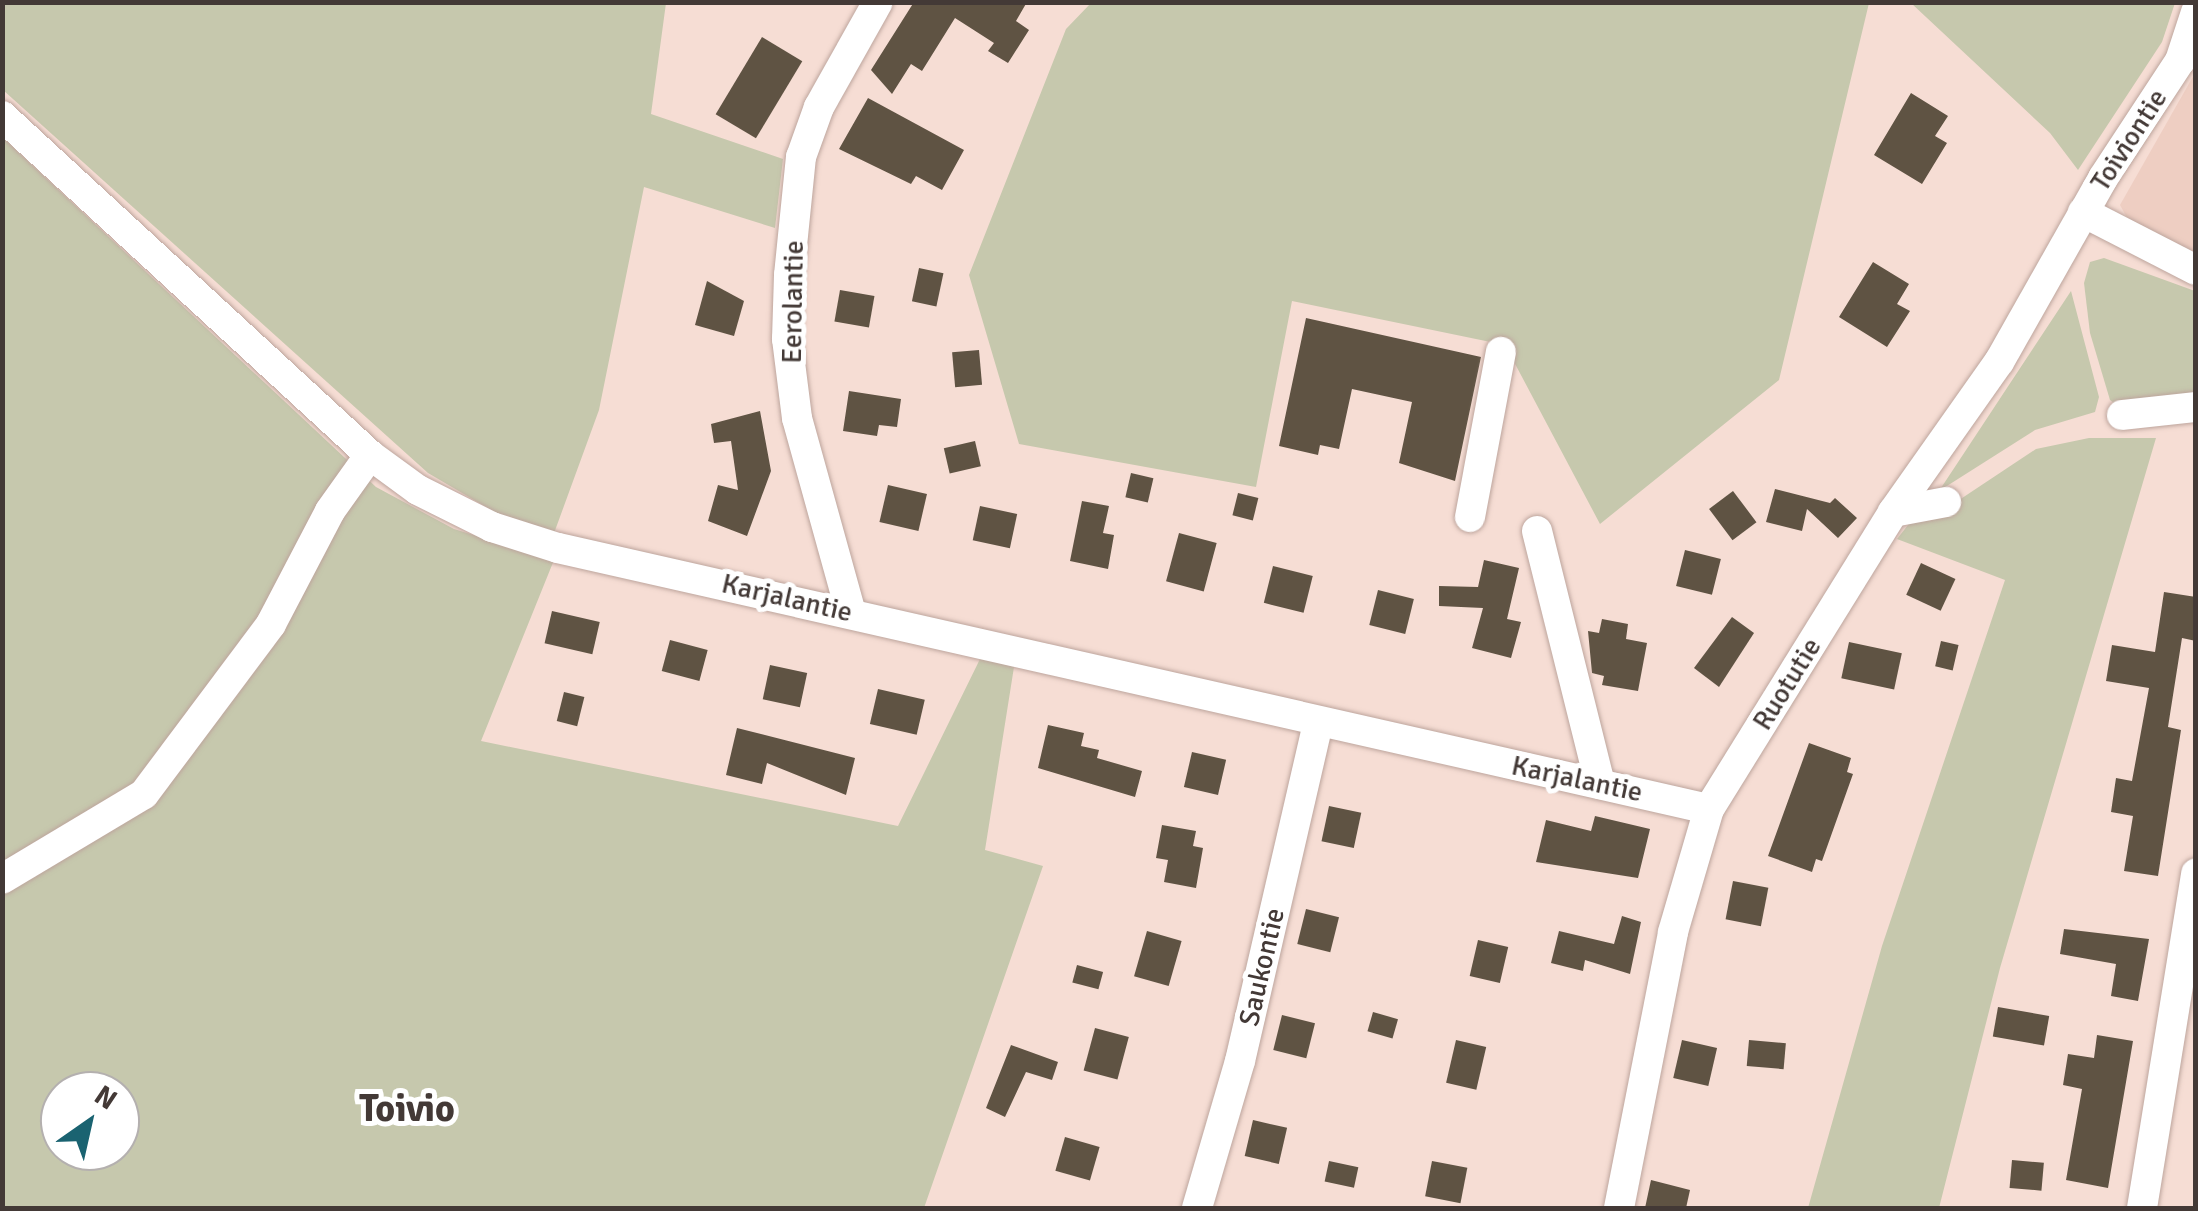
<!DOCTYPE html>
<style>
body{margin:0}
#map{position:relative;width:2198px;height:1211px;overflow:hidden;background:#f6ddd4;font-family:Signika,sans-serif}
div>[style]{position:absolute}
.built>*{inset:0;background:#eecec2}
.green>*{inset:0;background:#c6c8ad}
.building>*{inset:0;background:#5f5343;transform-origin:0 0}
.roads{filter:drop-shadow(0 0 2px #bda59d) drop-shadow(0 0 2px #bda59d)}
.minor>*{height:30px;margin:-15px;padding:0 15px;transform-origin:15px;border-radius:15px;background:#fff}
span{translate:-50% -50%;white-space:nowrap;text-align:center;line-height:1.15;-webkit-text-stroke:10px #fff;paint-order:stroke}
.street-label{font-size:28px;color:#433936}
.district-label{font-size:38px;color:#433936;font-weight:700}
.frame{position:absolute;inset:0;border:5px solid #433936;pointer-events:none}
.north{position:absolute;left:40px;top:1071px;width:100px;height:100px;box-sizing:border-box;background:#fff;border:2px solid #b4b0af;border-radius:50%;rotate:34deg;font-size:28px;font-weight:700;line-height:40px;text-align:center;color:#433936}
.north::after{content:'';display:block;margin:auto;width:35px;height:45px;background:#1a6371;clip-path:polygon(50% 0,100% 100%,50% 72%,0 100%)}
</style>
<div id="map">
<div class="built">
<i style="clip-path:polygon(2195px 73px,2195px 255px,2130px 223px,2120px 205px)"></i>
</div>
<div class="green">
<i style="clip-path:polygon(2px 3px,666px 3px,651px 114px,783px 159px,775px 228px,644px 187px,599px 410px,553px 536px,503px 517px,428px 473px,3px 90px)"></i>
<i style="clip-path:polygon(1091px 3px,1869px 3px,1779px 380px,1600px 524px,1505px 345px,1292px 301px,1256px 487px,1019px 444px,969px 275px,1066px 29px)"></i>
<i style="clip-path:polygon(1911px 3px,2175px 3px,2162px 42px,2078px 170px,2050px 133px)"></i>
<i style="clip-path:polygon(evenodd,2px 137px,376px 487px,454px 529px,554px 560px,481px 741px,898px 826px,981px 657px,1014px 667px,985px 850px,1043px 866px,924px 1208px,3px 1208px,2px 137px,60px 1091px,120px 1091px,120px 1151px,60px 1151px,60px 1091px)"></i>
<i style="clip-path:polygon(2104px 258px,2195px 291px,2195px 395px,2118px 406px,2110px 400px,2090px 333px,2084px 283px,2090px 262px)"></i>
<i style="clip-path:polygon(2071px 291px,2099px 397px,2095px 412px,2035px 430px,1939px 491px)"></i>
<i style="clip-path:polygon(2089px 438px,2156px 438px,2000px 968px,1939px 1208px,1808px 1208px,1882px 946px,2005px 580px,1897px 539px,1915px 516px,1932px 518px,2036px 449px)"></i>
</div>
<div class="building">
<i style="clip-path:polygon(914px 2px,1027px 2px,1016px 21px,1029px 30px,1008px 63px,988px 51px,994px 43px,955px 18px,922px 71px,911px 64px,892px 94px,871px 70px)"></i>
<i style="left:762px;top:37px;width:47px;height:90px;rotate:31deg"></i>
<i style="clip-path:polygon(1911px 93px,1948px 116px,1935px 136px,1947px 143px,1922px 184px,1874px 155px)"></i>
<i style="clip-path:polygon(868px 98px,964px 150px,942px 190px,916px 176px,911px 184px,839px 149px)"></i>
<i style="clip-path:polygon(1873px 262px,1909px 284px,1897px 304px,1910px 311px,1887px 347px,1839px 317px)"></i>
<i style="left:919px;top:268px;width:25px;height:34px;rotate:12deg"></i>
<i style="clip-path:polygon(707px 281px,744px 301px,734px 336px,695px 325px)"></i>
<i style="left:840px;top:290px;width:35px;height:32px;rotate:10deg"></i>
<i style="clip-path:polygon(1306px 318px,1481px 357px,1455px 481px,1399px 463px,1412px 402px,1352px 389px,1339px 449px,1320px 445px,1318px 455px,1279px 446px)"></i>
<i style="left:979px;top:350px;width:35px;height:27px;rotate:85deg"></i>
<i style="clip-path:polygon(849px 391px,901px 399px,897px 427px,879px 425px,877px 436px,843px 431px)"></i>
<i style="clip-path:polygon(760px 411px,771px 471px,747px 536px,708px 521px,718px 485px,738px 490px,731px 441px,714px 443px,711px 424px)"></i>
<i style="left:975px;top:441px;width:26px;height:32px;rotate:77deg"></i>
<i style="left:1131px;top:473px;width:23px;height:25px;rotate:13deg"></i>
<i style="left:888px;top:485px;width:40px;height:38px;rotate:13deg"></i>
<i style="clip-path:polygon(1775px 489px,1830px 503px,1835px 498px,1857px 518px,1838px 538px,1807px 509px,1802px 531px,1766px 522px)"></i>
<i style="left:1733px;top:491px;width:39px;height:30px;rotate:53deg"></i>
<i style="left:1238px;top:493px;width:21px;height:23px;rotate:14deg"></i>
<i style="clip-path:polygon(1082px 501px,1109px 506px,1103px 533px,1114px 535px,1108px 569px,1070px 561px)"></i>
<i style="left:980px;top:506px;width:38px;height:35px;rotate:12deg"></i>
<i style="left:1179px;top:533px;width:39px;height:50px;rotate:15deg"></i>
<i style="left:1685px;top:550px;width:37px;height:37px;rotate:14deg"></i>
<i style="clip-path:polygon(1484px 560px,1519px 568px,1507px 619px,1521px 622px,1511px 658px,1472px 648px,1483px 608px,1439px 606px,1439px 586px,1478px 587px)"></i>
<i style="left:1921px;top:563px;width:38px;height:35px;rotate:25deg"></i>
<i style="left:1273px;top:566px;width:41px;height:38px;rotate:14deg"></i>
<i style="left:1378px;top:590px;width:37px;height:36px;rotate:14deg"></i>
<i style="clip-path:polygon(2164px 592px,2196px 597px,2196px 641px,2182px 638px,2168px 727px,2181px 730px,2158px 876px,2124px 871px,2133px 816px,2111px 812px,2116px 778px,2132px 781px,2149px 688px,2106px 681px,2112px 645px,2155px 652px)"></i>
<i style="left:552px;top:611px;width:49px;height:33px;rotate:13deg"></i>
<i style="clip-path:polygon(1732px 617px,1754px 633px,1719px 687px,1694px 668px)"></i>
<i style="clip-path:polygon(1602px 619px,1628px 624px,1626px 639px,1647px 643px,1638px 691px,1602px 685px,1604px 676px,1592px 673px,1588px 631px,1599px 633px)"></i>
<i style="left:670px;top:640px;width:39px;height:32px;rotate:15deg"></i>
<i style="left:1941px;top:641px;width:18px;height:26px;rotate:13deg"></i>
<i style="left:1849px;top:642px;width:54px;height:37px;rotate:12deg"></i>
<i style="left:770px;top:665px;width:38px;height:35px;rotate:12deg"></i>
<i style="left:878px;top:689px;width:48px;height:36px;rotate:13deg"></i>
<i style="left:564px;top:692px;width:21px;height:30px;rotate:14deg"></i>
<i style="clip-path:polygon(1048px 725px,1084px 733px,1081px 746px,1099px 750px,1097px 758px,1142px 771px,1135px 797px,1038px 768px)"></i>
<i style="clip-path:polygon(737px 728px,855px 758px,846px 795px,767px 763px,762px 784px,726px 775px)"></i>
<i style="clip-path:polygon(1809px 743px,1851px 758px,1847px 772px,1853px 774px,1822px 861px,1816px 859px,1812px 872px,1768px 856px)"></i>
<i style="left:1192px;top:752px;width:35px;height:36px;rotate:13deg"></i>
<i style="left:1329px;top:806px;width:33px;height:36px;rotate:12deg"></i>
<i style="clip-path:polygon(1595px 816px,1650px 829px,1638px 878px,1536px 862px,1546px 820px,1591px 831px)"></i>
<i style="clip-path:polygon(1162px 825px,1196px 831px,1193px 846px,1203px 848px,1196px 888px,1164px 882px,1168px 860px,1156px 858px)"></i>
<i style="left:1733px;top:881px;width:36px;height:39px;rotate:11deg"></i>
<i style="left:1306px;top:909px;width:34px;height:36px;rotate:14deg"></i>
<i style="clip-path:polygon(1622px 916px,1641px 922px,1630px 974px,1585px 960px,1583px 971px,1551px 963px,1559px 931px,1614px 944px)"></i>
<i style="clip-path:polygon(2064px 929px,2149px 939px,2138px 1001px,2111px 996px,2116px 964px,2060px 954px)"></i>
<i style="left:1147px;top:931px;width:36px;height:47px;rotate:16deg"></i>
<i style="left:1478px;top:940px;width:31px;height:37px;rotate:13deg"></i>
<i style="left:1077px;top:965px;width:27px;height:18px;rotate:15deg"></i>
<i style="left:1998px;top:1007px;width:52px;height:30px;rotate:10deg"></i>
<i style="left:1373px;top:1012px;width:26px;height:20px;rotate:16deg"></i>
<i style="left:1282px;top:1015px;width:34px;height:36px;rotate:14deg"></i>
<i style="left:1095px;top:1028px;width:35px;height:44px;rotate:15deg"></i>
<i style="clip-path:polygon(2097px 1035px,2133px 1041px,2108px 1188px,2066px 1180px,2082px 1089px,2063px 1085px,2068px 1054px,2094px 1058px)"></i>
<i style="left:1456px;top:1040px;width:31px;height:44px;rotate:13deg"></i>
<i style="left:1682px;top:1040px;width:36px;height:39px;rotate:13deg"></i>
<i style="left:1749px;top:1040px;width:37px;height:26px;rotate:5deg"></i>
<i style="clip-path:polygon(1011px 1045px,1058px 1062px,1052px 1080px,1026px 1072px,1005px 1117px,986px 1108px)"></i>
<i style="left:1253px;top:1120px;width:35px;height:37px;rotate:13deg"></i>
<i style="left:1065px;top:1137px;width:36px;height:35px;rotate:16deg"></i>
<i style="left:2012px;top:1160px;width:32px;height:28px;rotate:5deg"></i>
<i style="left:1329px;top:1161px;width:30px;height:21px;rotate:12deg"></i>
<i style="left:1432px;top:1161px;width:36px;height:36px;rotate:11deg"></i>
<i style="clip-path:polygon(1651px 1180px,1690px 1190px,1686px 1208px,1645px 1208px)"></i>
</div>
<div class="roads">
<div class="minor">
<i style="left:2px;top:116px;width:500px;rotate:42.65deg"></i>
<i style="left:370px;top:455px;width:59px;rotate:36.1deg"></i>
<i style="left:418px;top:490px;width:83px;rotate:26.6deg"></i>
<i style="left:492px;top:527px;width:69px;rotate:17.7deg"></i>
<i style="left:558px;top:548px;width:1180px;rotate:12.78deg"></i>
<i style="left:2083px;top:212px;width:127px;rotate:27.2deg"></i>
<i style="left:2122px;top:415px;width:74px;rotate:-6.2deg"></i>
<i style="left:1893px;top:512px;width:54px;rotate:-10.7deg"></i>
<i style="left:1470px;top:517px;width:168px;rotate:-79.4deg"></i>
<i style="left:1537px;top:531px;width:261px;rotate:76deg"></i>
<i style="left:851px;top:613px;width:202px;rotate:-105.5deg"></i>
<i style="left:797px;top:418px;width:80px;rotate:-97.2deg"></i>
<i style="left:787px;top:339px;width:64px;rotate:-88.2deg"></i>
<i style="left:789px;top:275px;width:119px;rotate:-84.2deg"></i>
<i style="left:801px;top:157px;width:53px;rotate:-70.2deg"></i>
<i style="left:819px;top:107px;width:120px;rotate:-60.7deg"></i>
<i style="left:2px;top:879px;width:165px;rotate:-30.9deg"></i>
<i style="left:144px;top:794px;width:212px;rotate:-53.2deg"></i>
<i style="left:271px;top:624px;width:127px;rotate:-62.4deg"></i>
<i style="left:330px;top:511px;width:69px;rotate:-54.5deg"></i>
<i style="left:1197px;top:1208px;width:153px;rotate:-73.7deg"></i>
<i style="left:1240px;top:1061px;width:348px;rotate:-77deg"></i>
<i style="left:1619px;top:1208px;width:281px;rotate:-78.9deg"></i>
<i style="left:1673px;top:932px;width:128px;rotate:-73.7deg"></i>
<i style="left:1709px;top:809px;width:349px;rotate:-58.2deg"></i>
<i style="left:1893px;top:512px;width:184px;rotate:-54.8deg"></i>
<i style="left:1999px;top:362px;width:211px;rotate:-60.5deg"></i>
<i style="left:2103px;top:178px;width:140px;rotate:-56.7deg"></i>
<i style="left:2180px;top:61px;width:52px;rotate:-71.9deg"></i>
<i style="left:2142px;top:1208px;width:339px;rotate:-80.8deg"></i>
</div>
</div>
<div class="street-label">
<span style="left:2129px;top:140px;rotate:-57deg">Toiviontie</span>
<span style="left:793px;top:302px;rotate:-89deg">Eerolantie</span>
<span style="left:787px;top:598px;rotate:13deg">Karjalantie</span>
<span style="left:1787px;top:684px;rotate:-58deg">Ruotutie</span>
<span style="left:1577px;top:779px;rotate:12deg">Karjalantie</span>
<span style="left:1262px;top:967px;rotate:-77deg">Saukontie</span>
</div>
<div class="district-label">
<span style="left:407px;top:1109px">Toivio</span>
</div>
<div class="frame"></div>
<div class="north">N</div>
</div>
